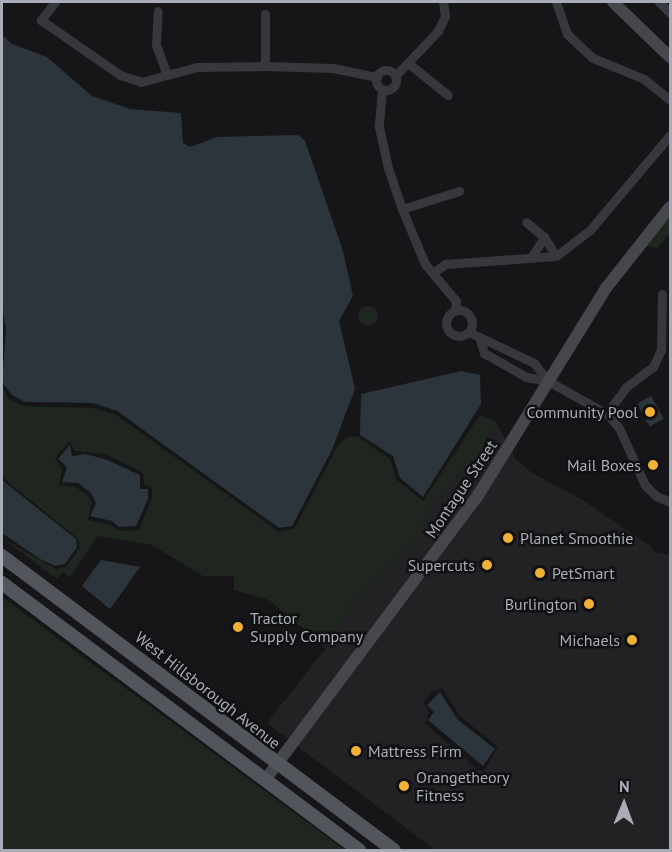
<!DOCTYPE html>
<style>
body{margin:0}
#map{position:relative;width:672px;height:852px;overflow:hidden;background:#161618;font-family:"PT Sans",sans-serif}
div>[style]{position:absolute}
.built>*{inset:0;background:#222225}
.green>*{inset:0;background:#1e261f}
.round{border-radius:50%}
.water>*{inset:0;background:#2c353c;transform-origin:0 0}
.street>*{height:9px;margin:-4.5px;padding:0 4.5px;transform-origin:4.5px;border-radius:4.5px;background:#37383d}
.street>.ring{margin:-4.5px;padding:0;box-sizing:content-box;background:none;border:9px solid #37383d;border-radius:50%}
.secondary>*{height:12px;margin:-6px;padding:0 6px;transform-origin:6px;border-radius:6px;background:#45474d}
.primary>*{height:14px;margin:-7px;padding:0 7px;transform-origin:7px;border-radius:7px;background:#53555c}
.dots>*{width:16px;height:16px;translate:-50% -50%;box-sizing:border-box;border:3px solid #111113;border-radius:50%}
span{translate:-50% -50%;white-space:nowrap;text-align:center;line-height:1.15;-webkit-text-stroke:5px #111113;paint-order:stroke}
.poi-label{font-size:16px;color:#a8adb8}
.right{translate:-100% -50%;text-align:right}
.left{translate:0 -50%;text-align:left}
.street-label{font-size:16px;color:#a8adb8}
.frame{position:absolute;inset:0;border:3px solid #a8adb8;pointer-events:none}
.north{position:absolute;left:594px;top:774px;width:60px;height:60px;-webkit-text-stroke:4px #111113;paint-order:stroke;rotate:1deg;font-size:16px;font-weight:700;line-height:24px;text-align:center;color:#a8adb8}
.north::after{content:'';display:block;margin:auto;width:21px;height:27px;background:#a8adb8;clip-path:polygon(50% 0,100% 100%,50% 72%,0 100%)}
</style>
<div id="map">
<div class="built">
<i style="clip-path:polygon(495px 421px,507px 441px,474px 494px,290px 740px,267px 723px,326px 648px,352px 604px,412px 543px,436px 500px,482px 449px)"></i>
<i style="clip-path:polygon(evenodd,513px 450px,514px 458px,531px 472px,584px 501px,652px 547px,654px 552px,670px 555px,670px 850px,435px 850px,297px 746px,427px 574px,513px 450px,442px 688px,460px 716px,498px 747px,484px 771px,477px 769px,425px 723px,429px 713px,424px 702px,431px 692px,442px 688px)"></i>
</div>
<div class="green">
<i style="clip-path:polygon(670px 214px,670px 232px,658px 248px,644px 246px)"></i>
<i class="round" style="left:358px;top:306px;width:20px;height:20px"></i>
<i style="clip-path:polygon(evenodd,2px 387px,9px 399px,23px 406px,92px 408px,115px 414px,279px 532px,295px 528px,338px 445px,347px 437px,357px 436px,390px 459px,397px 480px,423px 501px,480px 415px,495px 421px,482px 449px,436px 500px,412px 543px,352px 604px,326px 648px,269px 600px,234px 590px,234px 576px,203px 576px,152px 545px,98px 536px,70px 577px,63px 572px,57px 579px,2px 538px,56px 569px,66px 567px,80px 547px,77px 538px,2px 477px,2px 387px,70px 441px,75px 451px,106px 454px,143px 473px,144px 485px,152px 488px,152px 498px,139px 530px,119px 531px,111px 525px,88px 520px,92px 503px,88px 496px,76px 487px,59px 485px,62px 468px,55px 458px,70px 441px)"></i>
<i style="clip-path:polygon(2px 597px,345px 850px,2px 850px)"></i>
</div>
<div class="water">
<i style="clip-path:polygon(2px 35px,12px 44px,47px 57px,92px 96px,130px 109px,181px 113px,183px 143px,190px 147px,217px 137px,298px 135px,305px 141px,343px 251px,353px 296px,339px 321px,355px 389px,332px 450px,292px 526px,279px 528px,117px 411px,93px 403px,25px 402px,12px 395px,2px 382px,6px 329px,2px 305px)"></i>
<i style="clip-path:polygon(461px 371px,480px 375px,481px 404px,423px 497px,400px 478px,393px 456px,360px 435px,361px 394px)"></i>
<i style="left:651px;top:396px;width:26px;height:16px;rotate:61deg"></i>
<i style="clip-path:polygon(70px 445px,72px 456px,85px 454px,105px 459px,140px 475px,140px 489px,148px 489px,148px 499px,136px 526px,119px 527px,112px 521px,90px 516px,96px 503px,91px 493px,78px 483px,62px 482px,67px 467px,58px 459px)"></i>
<i style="clip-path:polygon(2px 480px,76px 539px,77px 547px,65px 564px,55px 566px,40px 559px,2px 533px)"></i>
<i style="clip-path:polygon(101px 560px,140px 567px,110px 609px,82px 586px)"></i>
<i style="clip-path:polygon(440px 692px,457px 719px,495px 749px,483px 766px,428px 720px,434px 712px,427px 705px)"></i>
</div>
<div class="street">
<i style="left:55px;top:2px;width:23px;rotate:128deg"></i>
<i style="left:41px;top:20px;width:96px;rotate:34.8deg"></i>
<i style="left:120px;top:75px;width:22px;rotate:18deg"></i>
<i style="left:141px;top:82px;width:27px;rotate:-15deg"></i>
<i style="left:167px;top:75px;width:33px;rotate:-110deg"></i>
<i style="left:156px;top:44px;width:33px;rotate:-87deg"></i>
<i style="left:556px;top:2px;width:34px;rotate:71deg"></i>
<i style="left:567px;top:34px;width:35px;rotate:43deg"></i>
<i style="left:593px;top:58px;width:55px;rotate:22.4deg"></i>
<i style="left:644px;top:79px;width:33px;rotate:39deg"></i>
<i style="left:659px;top:2px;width:16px;rotate:45deg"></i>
<i style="left:408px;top:63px;width:51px;rotate:38.7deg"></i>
<i style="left:265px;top:66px;width:68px;rotate:1.7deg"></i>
<i style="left:333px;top:68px;width:45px;rotate:11.6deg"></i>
<i class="ring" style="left:376px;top:70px;width:11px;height:11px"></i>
<i style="left:167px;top:75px;width:31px;rotate:-15deg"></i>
<i style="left:197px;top:67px;width:68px;rotate:-0.8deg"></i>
<i style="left:265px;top:66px;width:52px;rotate:-90deg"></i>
<i style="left:395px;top:76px;width:62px;rotate:-46.3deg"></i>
<i style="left:438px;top:31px;width:17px;rotate:-65deg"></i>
<i style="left:445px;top:16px;width:14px;rotate:-98deg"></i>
<i style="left:382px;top:89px;width:38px;rotate:95deg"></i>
<i style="left:379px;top:127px;width:42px;rotate:77.6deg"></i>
<i style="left:388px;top:168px;width:43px;rotate:71.1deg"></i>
<i style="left:402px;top:209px;width:60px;rotate:-17.5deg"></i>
<i style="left:402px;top:209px;width:60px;rotate:67.3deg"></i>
<i style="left:425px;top:264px;width:48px;rotate:50deg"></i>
<i style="left:456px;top:301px;width:9px;rotate:96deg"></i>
<i style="left:556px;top:256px;width:43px;rotate:-37.4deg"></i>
<i style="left:590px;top:230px;width:124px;rotate:-49.9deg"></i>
<i style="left:531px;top:258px;width:25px;rotate:-58deg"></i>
<i style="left:434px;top:272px;width:14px;rotate:-36deg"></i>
<i style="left:445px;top:264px;width:111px;rotate:-4.1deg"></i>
<i style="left:556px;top:256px;width:22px;rotate:-122deg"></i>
<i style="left:544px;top:237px;width:23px;rotate:-140deg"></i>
<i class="ring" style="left:446px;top:310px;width:17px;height:17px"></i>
<i style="left:469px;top:332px;width:72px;rotate:25.5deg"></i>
<i style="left:534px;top:363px;width:23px;rotate:52deg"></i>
<i style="left:480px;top:339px;width:15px;rotate:74deg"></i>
<i style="left:484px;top:353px;width:48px;rotate:29.7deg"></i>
<i style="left:526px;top:377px;width:22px;rotate:10deg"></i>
<i style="left:548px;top:381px;width:68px;rotate:29.2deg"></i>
<i style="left:607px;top:414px;width:18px;rotate:49deg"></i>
<i style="left:619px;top:428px;width:63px;rotate:65.5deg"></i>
<i style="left:645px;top:485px;width:16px;rotate:45deg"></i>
<i style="left:656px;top:496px;width:15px;rotate:23deg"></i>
<i style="left:606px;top:414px;width:34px;rotate:-53deg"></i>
<i style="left:626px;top:387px;width:34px;rotate:-37deg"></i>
<i style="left:653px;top:367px;width:19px;rotate:-65deg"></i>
<i style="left:661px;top:350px;width:56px;rotate:-89deg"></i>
</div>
<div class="secondary">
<i style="left:613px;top:2px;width:79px;rotate:44deg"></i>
<i style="left:265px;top:780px;width:354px;rotate:-53.2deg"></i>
<i style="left:477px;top:497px;width:246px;rotate:-58.3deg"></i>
<i style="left:606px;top:288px;width:103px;rotate:-51.7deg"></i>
</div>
<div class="primary">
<i style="left:2px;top:556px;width:490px;rotate:36.9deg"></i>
<i style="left:2px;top:583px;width:446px;rotate:36.8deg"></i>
</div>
<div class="dots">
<i style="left:650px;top:412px;background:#f2b134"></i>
<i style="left:653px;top:465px;background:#f2b134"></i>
<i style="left:508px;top:538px;background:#f2b134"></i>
<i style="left:487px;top:565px;background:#f2b134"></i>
<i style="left:540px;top:573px;background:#f2b134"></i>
<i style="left:589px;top:604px;background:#f2b134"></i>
<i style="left:238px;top:627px;background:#f2b134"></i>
<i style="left:632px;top:640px;background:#f2b134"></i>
<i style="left:356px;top:751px;background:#f2b134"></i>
<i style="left:404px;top:786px;background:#f2b134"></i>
</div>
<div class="poi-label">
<span class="right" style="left:638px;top:412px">Community Pool</span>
<span class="right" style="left:641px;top:465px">Mail Boxes</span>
<span class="left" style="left:520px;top:538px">Planet Smoothie</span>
<span class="right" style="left:475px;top:565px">Supercuts</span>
<span class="left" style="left:552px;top:573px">PetSmart</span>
<span class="right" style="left:577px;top:604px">Burlington</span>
<span class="left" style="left:250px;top:627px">Tractor<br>Supply Company</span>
<span class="right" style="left:620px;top:640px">Michaels</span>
<span class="left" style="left:368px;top:751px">Mattress Firm</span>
<span class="left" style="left:416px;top:786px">Orangetheory<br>Fitness</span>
</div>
<div class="street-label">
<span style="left:461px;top:489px;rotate:-56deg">Montague Street</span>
<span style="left:208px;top:690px;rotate:38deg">West Hillsborough Avenue</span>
</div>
<div class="frame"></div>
<div class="north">N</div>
</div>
